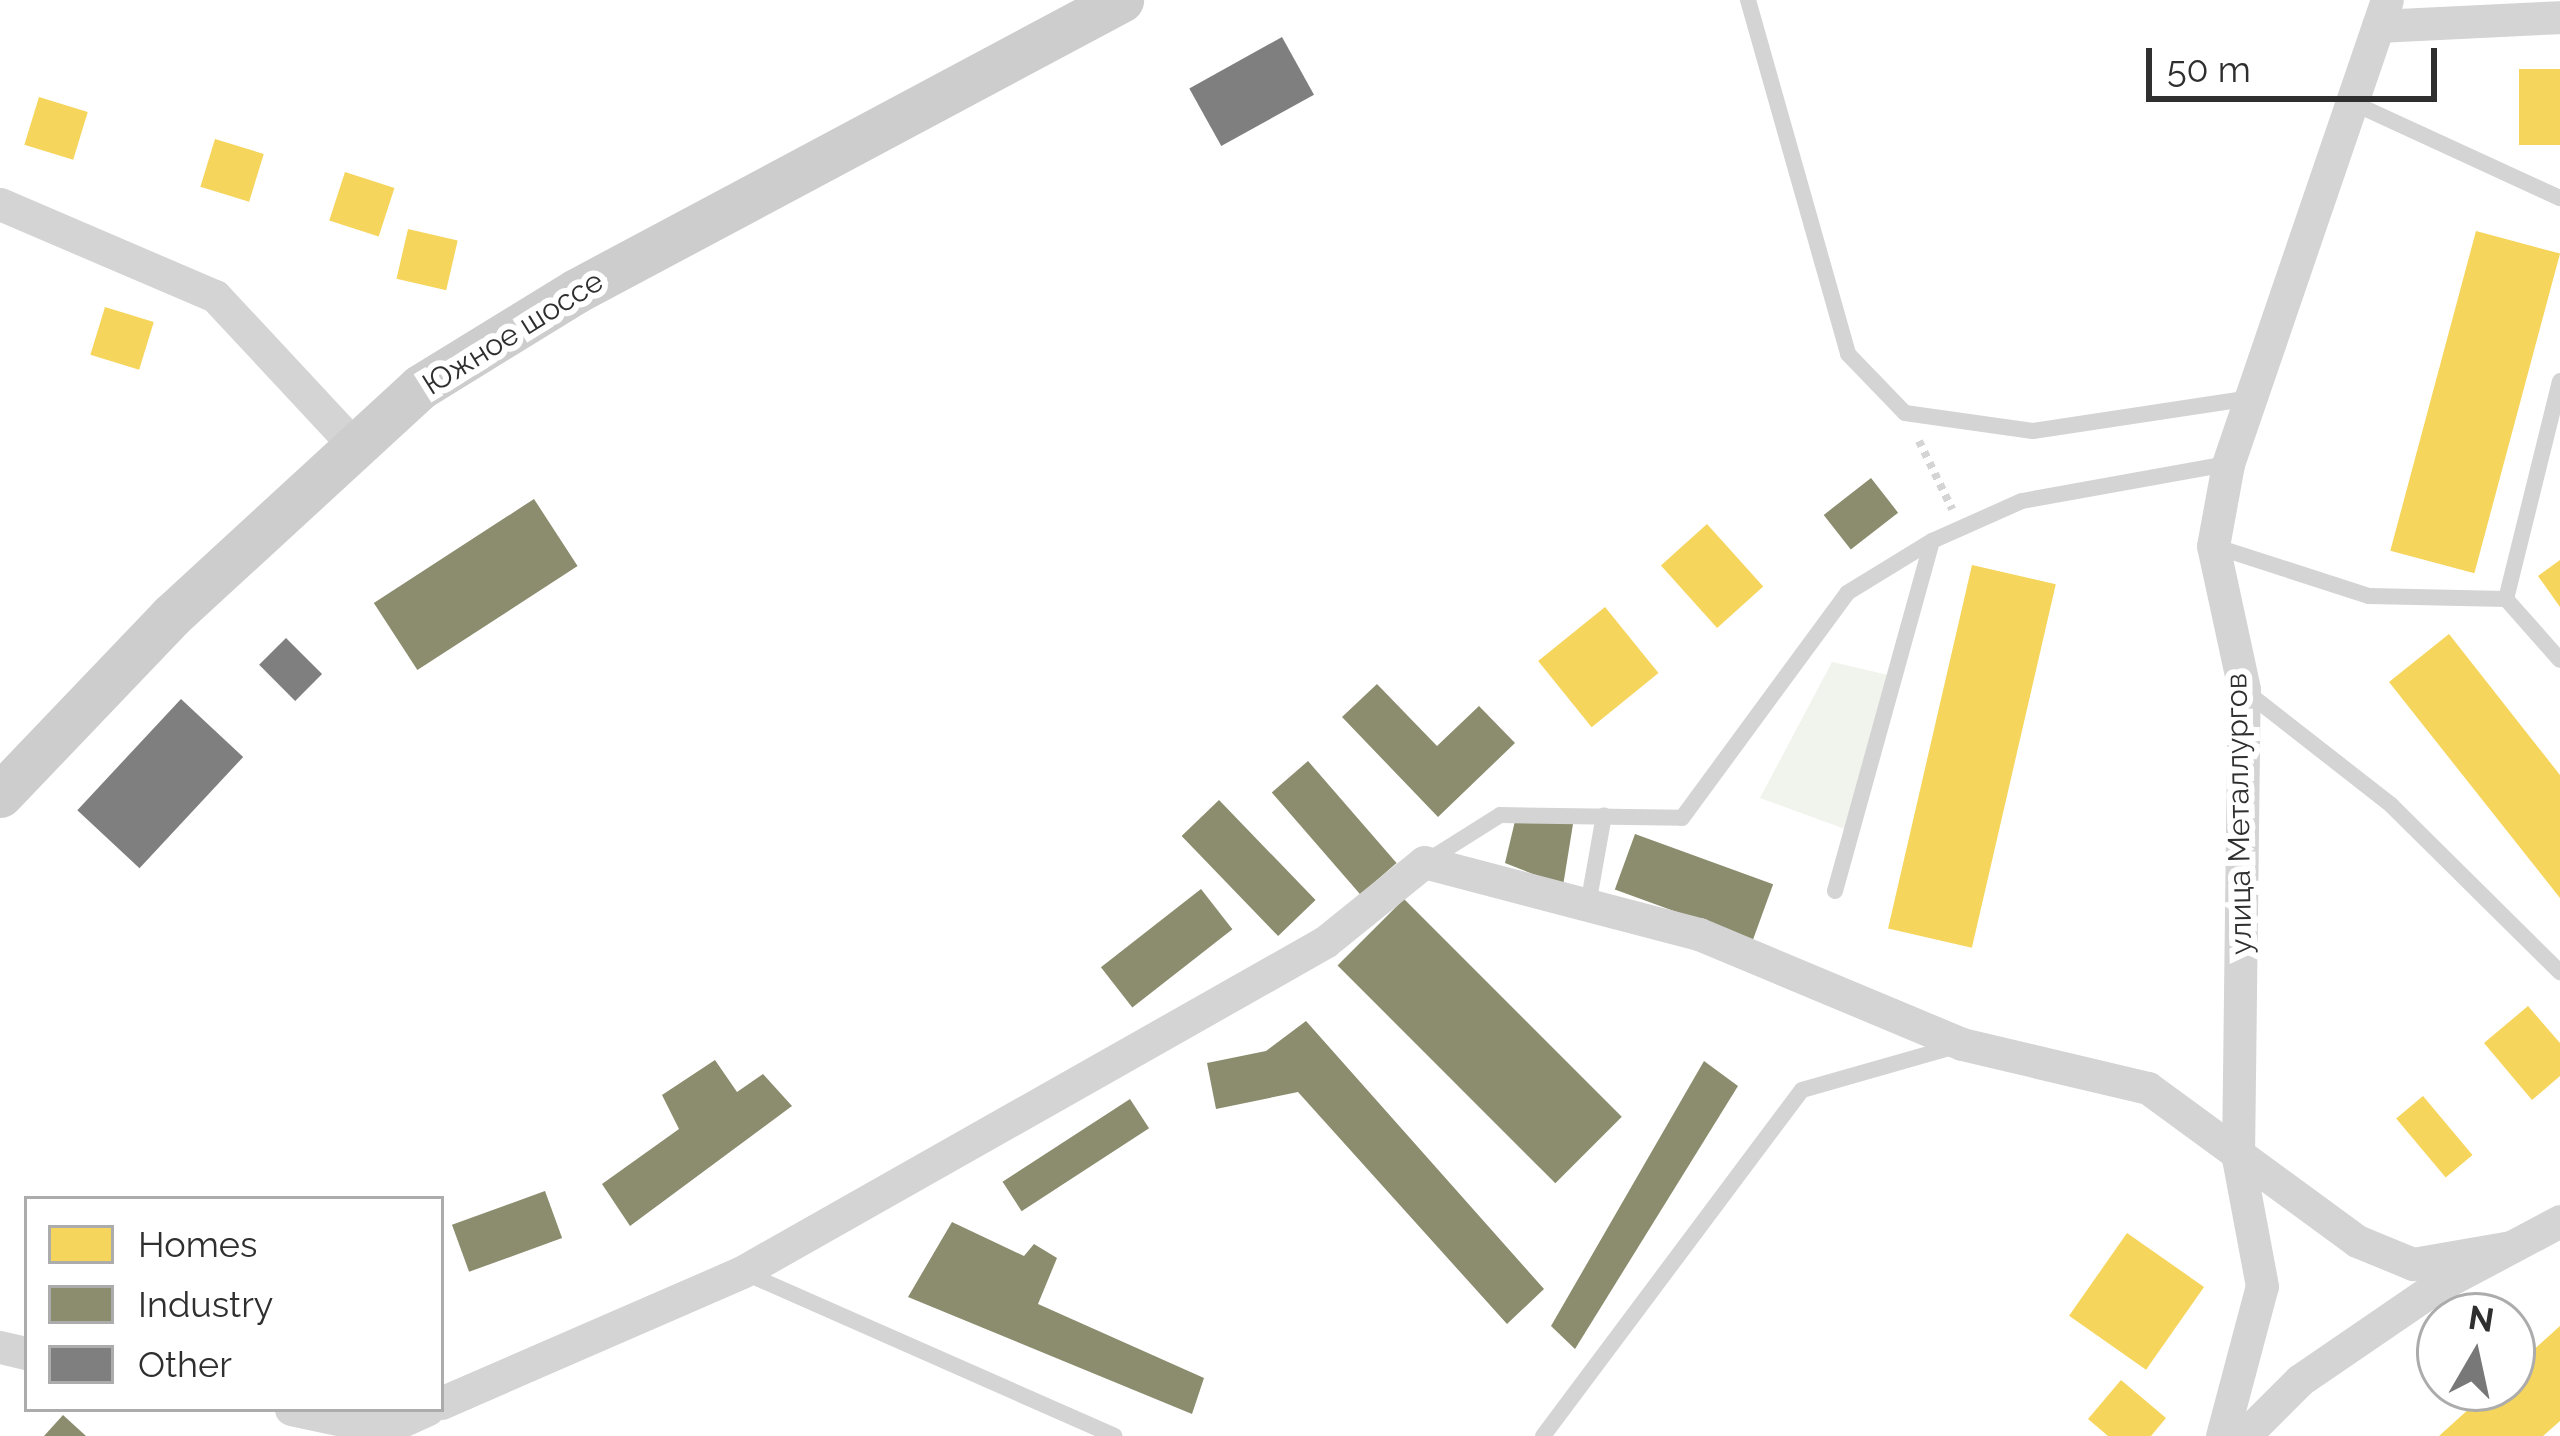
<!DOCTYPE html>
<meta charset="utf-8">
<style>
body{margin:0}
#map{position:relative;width:2560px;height:1436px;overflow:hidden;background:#fff;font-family:Raleway,sans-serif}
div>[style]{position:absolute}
.green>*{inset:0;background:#f0f4ec}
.homes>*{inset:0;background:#f6d55c;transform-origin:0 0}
.industry>*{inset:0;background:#8c8c6e;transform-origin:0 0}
.building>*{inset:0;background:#7f7f7f;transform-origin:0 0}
.path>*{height:8px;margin-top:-4px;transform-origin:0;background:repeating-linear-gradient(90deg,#d4d4d4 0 6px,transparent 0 12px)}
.lane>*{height:16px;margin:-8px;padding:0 8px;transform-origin:8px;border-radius:8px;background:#d4d4d4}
.street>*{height:33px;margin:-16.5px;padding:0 16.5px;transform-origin:16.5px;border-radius:16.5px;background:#d4d4d4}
.secondary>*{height:45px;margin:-22.5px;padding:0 22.5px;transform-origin:22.5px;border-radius:22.5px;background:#cdcdcd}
span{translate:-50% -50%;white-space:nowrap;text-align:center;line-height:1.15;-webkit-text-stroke:12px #fff;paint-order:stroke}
.street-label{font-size:30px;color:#2f2f2f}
.legend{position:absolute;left:24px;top:1196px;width:420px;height:216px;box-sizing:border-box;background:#fff;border:3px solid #acacac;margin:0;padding:15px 21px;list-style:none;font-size:36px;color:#2f2f2f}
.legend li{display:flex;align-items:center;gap:24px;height:60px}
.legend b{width:60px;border:3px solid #acacac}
.north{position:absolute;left:2416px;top:1292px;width:120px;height:120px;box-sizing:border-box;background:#fff;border:3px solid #acacac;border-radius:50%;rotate:9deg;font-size:33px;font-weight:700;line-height:48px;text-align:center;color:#2f2f2f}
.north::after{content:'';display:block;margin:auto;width:42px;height:54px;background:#787878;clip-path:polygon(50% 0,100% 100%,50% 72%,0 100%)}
.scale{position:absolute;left:2146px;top:48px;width:291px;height:54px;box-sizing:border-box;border:6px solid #2f2f2f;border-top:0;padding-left:15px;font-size:36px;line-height:42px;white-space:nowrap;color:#2f2f2f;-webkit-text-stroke:9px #fff;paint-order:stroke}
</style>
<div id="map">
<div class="green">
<i style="clip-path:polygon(1832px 662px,1888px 675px,1845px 829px,1760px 798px)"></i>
</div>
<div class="homes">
<i style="left:2560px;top:69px;width:76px;height:41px;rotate:90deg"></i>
<i style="left:39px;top:97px;width:51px;height:50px;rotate:17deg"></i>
<i style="left:215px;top:139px;width:51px;height:50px;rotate:17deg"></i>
<i style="left:345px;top:172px;width:52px;height:51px;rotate:18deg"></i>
<i style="left:408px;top:229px;width:51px;height:51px;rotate:13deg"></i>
<i style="left:2476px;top:231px;width:87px;height:331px;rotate:15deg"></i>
<i style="left:105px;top:307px;width:51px;height:50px;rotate:17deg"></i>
<i style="left:1707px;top:524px;width:84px;height:62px;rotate:48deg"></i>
<i style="clip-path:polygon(2560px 560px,2560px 607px,2538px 576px)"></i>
<i style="left:1972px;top:565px;width:86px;height:373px;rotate:13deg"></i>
<i style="left:1605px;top:607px;width:85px;height:86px;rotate:51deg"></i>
<i style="clip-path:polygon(2449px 634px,2560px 775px,2560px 898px,2389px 682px)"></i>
<i style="clip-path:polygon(2528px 1006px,2560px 1043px,2560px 1076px,2532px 1100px,2484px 1043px)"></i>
<i style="left:2423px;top:1096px;width:77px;height:35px;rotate:50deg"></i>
<i style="left:2127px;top:1233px;width:94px;height:101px;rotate:35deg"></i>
<i style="clip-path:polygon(2560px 1326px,2560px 1421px,2543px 1436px,2439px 1436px,2492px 1388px,2512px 1388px,2512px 1369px)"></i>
<i style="clip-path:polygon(2121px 1380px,2166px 1418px,2151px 1436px,2108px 1436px,2088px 1419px)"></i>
</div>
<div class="industry">
<i style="left:1871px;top:478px;width:44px;height:60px;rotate:52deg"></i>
<i style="left:534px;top:499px;width:80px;height:191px;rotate:57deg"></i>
<i style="clip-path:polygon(1377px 684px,1437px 746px,1479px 706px,1515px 743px,1438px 817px,1342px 717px)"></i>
<i style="left:1308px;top:761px;width:135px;height:48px;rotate:49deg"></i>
<i style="left:1219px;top:800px;width:139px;height:52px;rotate:46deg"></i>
<i style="clip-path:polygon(1515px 821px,1573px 824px,1563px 886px,1505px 863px)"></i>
<i style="left:1635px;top:834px;width:147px;height:59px;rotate:20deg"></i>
<i style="left:1201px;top:889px;width:51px;height:127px;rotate:52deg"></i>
<i style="left:1404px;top:899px;width:308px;height:94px;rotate:45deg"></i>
<i style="clip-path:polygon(1306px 1021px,1544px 1289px,1507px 1324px,1298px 1092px,1216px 1109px,1207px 1063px,1266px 1051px)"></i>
<i style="clip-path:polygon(715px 1060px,737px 1092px,763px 1074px,792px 1106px,630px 1226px,602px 1184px,679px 1129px,662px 1095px)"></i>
<i style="clip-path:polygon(1704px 1061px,1738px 1086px,1575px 1349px,1551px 1326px)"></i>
<i style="left:1130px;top:1099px;width:35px;height:152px;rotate:57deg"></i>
<i style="left:545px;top:1191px;width:50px;height:99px;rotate:70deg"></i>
<i style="clip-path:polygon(952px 1222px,1024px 1256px,1034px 1244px,1057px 1258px,1038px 1304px,1204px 1378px,1192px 1414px,908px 1297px)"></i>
<i style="clip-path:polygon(63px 1415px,86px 1436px,44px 1436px)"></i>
</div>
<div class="building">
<i style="left:1282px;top:37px;width:66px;height:106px;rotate:61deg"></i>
<i style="left:286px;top:638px;width:51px;height:38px;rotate:45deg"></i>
<i style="left:181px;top:699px;width:85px;height:152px;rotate:43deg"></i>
</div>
<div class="path">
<i style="left:1919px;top:441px;width:76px;rotate:64.1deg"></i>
</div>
<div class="lane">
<i style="left:1748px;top:0;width:368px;rotate:74.2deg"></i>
<i style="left:1848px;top:354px;width:82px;rotate:46deg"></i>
<i style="left:1905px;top:413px;width:129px;rotate:8deg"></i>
<i style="left:2033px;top:431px;width:219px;rotate:-8.6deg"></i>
<i style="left:2351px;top:102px;width:230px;rotate:24.7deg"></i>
<i style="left:2560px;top:381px;width:225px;rotate:103.9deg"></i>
<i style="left:2506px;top:599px;width:81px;rotate:48.5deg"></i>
<i style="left:2214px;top:546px;width:163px;rotate:17.9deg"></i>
<i style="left:2369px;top:596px;width:137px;rotate:1.3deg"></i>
<i style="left:2244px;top:690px;width:187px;rotate:38deg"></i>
<i style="left:2391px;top:805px;width:238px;rotate:44.7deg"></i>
<i style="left:1427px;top:861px;width:86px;rotate:-32.2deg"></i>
<i style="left:1500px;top:815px;width:182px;rotate:0.9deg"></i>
<i style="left:1682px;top:818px;width:279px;rotate:-53.7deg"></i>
<i style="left:1847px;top:593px;width:100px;rotate:-31.5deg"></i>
<i style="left:1835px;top:891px;width:363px;rotate:-74.5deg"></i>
<i style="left:1932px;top:541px;width:98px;rotate:-24deg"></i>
<i style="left:2022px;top:501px;width:209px;rotate:-10.2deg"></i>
<i style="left:1588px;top:905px;width:91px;rotate:-79.9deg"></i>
<i style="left:743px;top:1272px;width:406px;rotate:23.8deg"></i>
<i style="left:1543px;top:1436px;width:432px;rotate:-53.2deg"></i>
<i style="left:1802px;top:1090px;width:160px;rotate:-15.9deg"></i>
</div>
<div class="street">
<i style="left:2378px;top:26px;width:182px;rotate:-2.8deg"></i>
<i style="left:0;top:204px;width:234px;rotate:23.2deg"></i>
<i style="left:215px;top:296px;width:207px;rotate:47deg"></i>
<i style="left:0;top:1347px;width:28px;rotate:13deg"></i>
<i style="left:441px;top:1403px;width:328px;rotate:-23.5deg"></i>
<i style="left:742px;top:1272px;width:670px;rotate:-29.51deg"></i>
<i style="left:1325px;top:942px;width:127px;rotate:-38.9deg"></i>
<i style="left:1424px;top:862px;width:284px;rotate:14.7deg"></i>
<i style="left:1699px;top:934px;width:285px;rotate:22.7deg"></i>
<i style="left:1962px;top:1044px;width:191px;rotate:13.3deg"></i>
<i style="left:2148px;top:1088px;width:259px;rotate:36.2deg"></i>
<i style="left:2357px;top:1241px;width:61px;rotate:22.3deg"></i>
<i style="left:2413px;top:1264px;width:98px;rotate:-9.9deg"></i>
<i style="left:291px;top:1409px;width:95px;rotate:12.1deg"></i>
<i style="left:384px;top:1429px;width:48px;rotate:-24.4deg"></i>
<i style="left:2222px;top:1436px;width:155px;rotate:-75.1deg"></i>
<i style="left:2262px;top:1286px;width:130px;rotate:-100.6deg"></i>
<i style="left:2238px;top:1158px;width:469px;rotate:-89.3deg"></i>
<i style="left:2244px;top:689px;width:146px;rotate:-102.2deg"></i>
<i style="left:2213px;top:546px;width:83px;rotate:-79.6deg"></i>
<i style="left:2228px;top:464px;width:490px;rotate:-71.1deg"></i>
<i style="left:2244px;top:1436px;width:79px;rotate:-45deg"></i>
<i style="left:2300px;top:1380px;width:165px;rotate:-34.4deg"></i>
<i style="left:2436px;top:1287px;width:140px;rotate:-28deg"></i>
</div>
<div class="secondary">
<i style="left:0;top:795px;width:248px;rotate:-46.3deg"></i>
<i style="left:171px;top:616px;width:338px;rotate:-42.6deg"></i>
<i style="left:420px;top:387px;width:183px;rotate:-31.6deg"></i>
<i style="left:576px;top:291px;width:618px;rotate:-28.1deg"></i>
</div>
<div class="street-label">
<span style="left:513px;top:333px;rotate:-32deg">Южное шоссе</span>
<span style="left:2239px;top:814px;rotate:-91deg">улица Металлургов</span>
</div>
<ul class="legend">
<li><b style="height:33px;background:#f6d55c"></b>Homes</li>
<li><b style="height:33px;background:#8c8c6e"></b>Industry</li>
<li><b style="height:33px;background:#7f7f7f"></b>Other</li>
</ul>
<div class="north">N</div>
<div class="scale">50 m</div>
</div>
